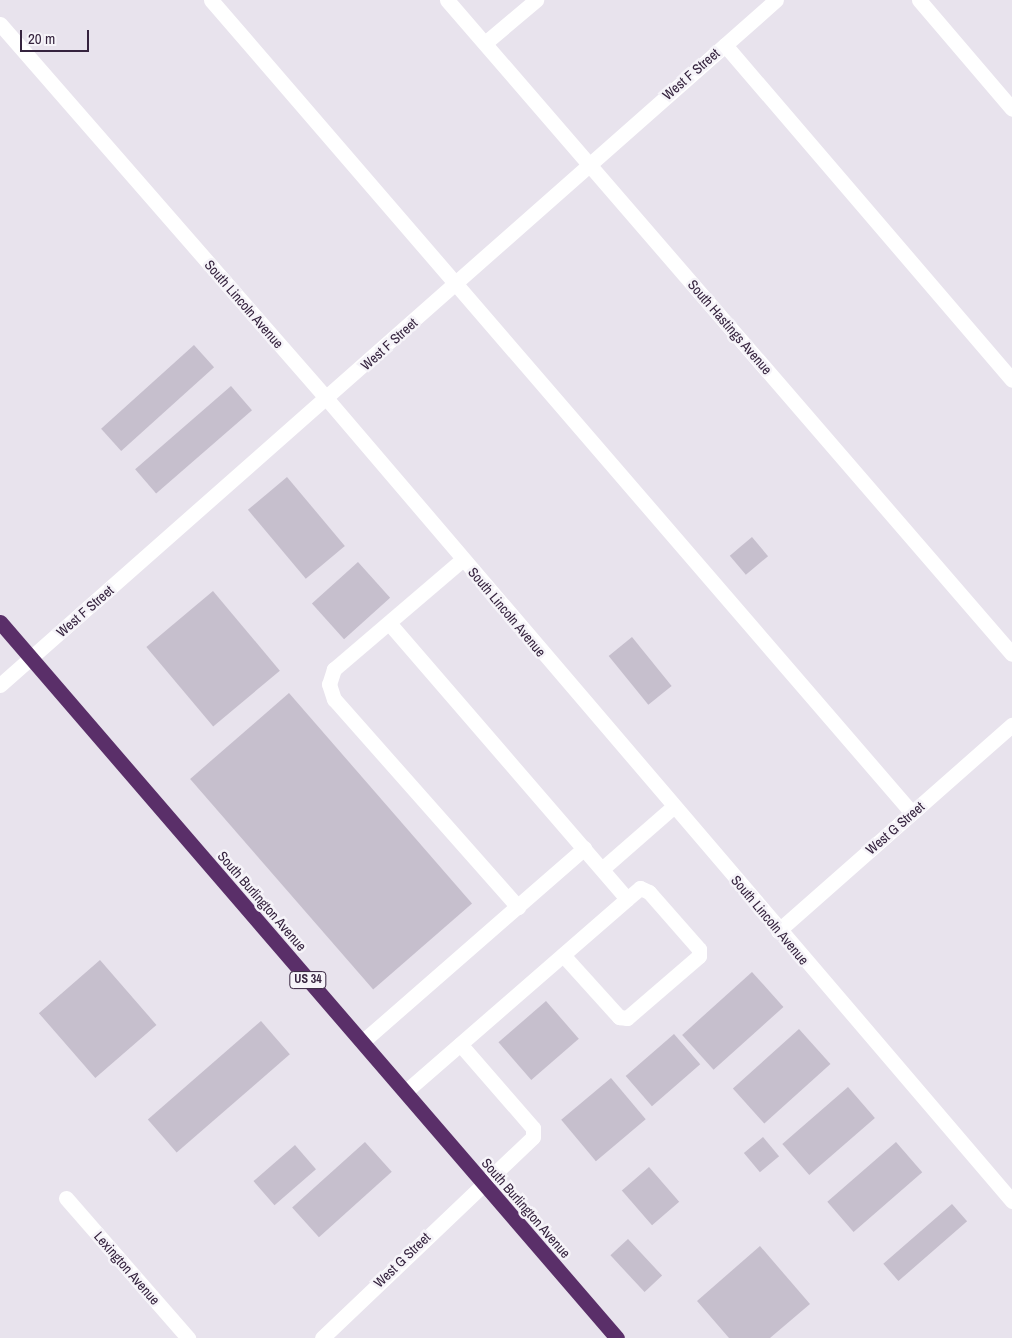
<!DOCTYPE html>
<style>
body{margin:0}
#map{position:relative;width:1012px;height:1338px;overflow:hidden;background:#e8e3ed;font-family:"Archivo Narrow",sans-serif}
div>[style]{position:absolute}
.building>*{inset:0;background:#c6bfcd;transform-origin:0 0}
.minor>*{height:15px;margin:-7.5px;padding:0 7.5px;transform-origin:7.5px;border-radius:7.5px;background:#fff}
.highway>*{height:15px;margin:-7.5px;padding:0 7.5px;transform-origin:7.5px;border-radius:7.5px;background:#5a2f69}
span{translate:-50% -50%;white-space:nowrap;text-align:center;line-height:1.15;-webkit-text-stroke:5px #f6f4f9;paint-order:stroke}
.shield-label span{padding:1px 4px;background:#f6f4f9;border:1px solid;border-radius:4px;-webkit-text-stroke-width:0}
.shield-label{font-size:12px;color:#35233e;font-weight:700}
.street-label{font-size:14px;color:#35233e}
.scale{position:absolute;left:20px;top:30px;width:69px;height:22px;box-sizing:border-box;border:2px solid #35233e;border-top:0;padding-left:6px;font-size:15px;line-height:18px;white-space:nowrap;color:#35233e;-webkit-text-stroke:4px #f6f4f9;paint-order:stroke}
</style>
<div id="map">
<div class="building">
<i style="left:194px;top:345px;width:30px;height:125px;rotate:48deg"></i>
<i style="left:231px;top:386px;width:32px;height:127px;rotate:49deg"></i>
<i style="left:287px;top:477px;width:90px;height:51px;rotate:50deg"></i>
<i style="left:752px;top:537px;width:25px;height:29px;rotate:50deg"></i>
<i style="left:358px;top:562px;width:48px;height:62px;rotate:48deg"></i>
<i style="left:213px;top:591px;width:104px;height:87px;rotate:50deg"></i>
<i style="left:632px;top:637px;width:63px;height:30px;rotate:51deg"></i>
<i style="left:289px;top:693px;width:279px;height:131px;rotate:49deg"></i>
<i style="left:100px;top:960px;width:86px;height:81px;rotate:49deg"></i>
<i style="left:752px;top:972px;width:47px;height:94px;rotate:48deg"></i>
<i style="left:546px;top:1001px;width:50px;height:63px;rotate:49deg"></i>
<i style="left:261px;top:1021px;width:44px;height:150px;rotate:49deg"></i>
<i style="left:799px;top:1029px;width:47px;height:89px;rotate:48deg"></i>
<i style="left:674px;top:1034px;width:40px;height:64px;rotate:49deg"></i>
<i style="left:611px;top:1078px;width:54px;height:65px;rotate:50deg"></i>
<i style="left:848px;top:1087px;width:41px;height:87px;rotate:49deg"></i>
<i style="left:763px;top:1137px;width:25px;height:25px;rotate:50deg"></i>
<i style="left:365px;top:1142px;width:40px;height:98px;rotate:48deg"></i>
<i style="left:896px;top:1142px;width:40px;height:91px;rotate:49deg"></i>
<i style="left:295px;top:1145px;width:32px;height:55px;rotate:49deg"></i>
<i style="left:649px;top:1167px;width:46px;height:36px;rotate:49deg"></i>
<i style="left:952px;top:1204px;width:23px;height:91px;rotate:49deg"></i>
<i style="left:628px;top:1239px;width:50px;height:24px;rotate:47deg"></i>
<i style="clip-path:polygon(760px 1246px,810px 1304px,770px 1338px,729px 1338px,697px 1301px)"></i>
</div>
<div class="minor">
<i style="left:211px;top:0;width:1073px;rotate:49.23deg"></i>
<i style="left:447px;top:0;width:864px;rotate:49.18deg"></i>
<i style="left:919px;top:0;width:143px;rotate:49.5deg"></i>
<i style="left:0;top:24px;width:498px;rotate:48.9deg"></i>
<i style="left:327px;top:399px;width:1055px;rotate:49.5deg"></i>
<i style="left:485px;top:43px;width:67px;rotate:-40.1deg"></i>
<i style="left:725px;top:45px;width:441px;rotate:49.4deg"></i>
<i style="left:463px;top:559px;width:170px;rotate:139.5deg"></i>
<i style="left:334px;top:669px;width:16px;rotate:108deg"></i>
<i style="left:329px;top:684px;width:16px;rotate:72deg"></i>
<i style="left:334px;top:699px;width:278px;rotate:48.5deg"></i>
<i style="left:389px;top:623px;width:364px;rotate:49.2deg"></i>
<i style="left:627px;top:899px;width:294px;rotate:139deg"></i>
<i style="left:0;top:685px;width:1035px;rotate:-41.44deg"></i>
<i style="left:602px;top:869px;width:94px;rotate:-41.1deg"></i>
<i style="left:778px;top:931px;width:312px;rotate:-41.4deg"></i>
<i style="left:563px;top:955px;width:84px;rotate:47.9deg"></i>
<i style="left:619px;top:1017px;width:8px;rotate:7deg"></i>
<i style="left:627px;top:1018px;width:95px;rotate:-40.7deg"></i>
<i style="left:699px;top:956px;width:7px;rotate:-90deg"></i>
<i style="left:699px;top:949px;width:76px;rotate:-131.3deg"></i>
<i style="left:649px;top:892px;width:10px;rotate:-156deg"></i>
<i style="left:640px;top:888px;width:17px;rotate:140deg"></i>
<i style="left:362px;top:1042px;width:295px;rotate:-41.1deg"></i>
<i style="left:66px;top:1198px;width:186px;rotate:48.9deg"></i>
<i style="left:322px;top:1338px;width:291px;rotate:-43.6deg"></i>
<i style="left:533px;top:1137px;width:9px;rotate:-90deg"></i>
<i style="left:533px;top:1128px;width:111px;rotate:-131deg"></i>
</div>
<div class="highway">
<i style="left:0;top:622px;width:945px;rotate:49.25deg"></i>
</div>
<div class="shield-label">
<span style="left:308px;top:980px">US 34</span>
</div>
<div class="street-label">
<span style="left:691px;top:74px;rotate:-41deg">West F Street</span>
<span style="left:244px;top:304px;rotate:49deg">South Lincoln Avenue</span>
<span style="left:730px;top:327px;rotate:49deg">South Hastings Avenue</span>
<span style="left:389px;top:344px;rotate:-42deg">West F Street</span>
<span style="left:85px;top:611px;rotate:-41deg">West F Street</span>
<span style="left:507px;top:612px;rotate:50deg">South Lincoln Avenue</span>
<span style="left:895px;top:828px;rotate:-41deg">West G Street</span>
<span style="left:262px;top:901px;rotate:49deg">South Burlington Avenue</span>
<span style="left:770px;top:920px;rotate:50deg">South Lincoln Avenue</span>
<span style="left:526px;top:1208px;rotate:49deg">South Burlington Avenue</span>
<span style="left:402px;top:1260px;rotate:-44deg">West G Street</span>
<span style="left:127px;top:1268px;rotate:49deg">Lexington Avenue</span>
</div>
<div class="scale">20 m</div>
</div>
